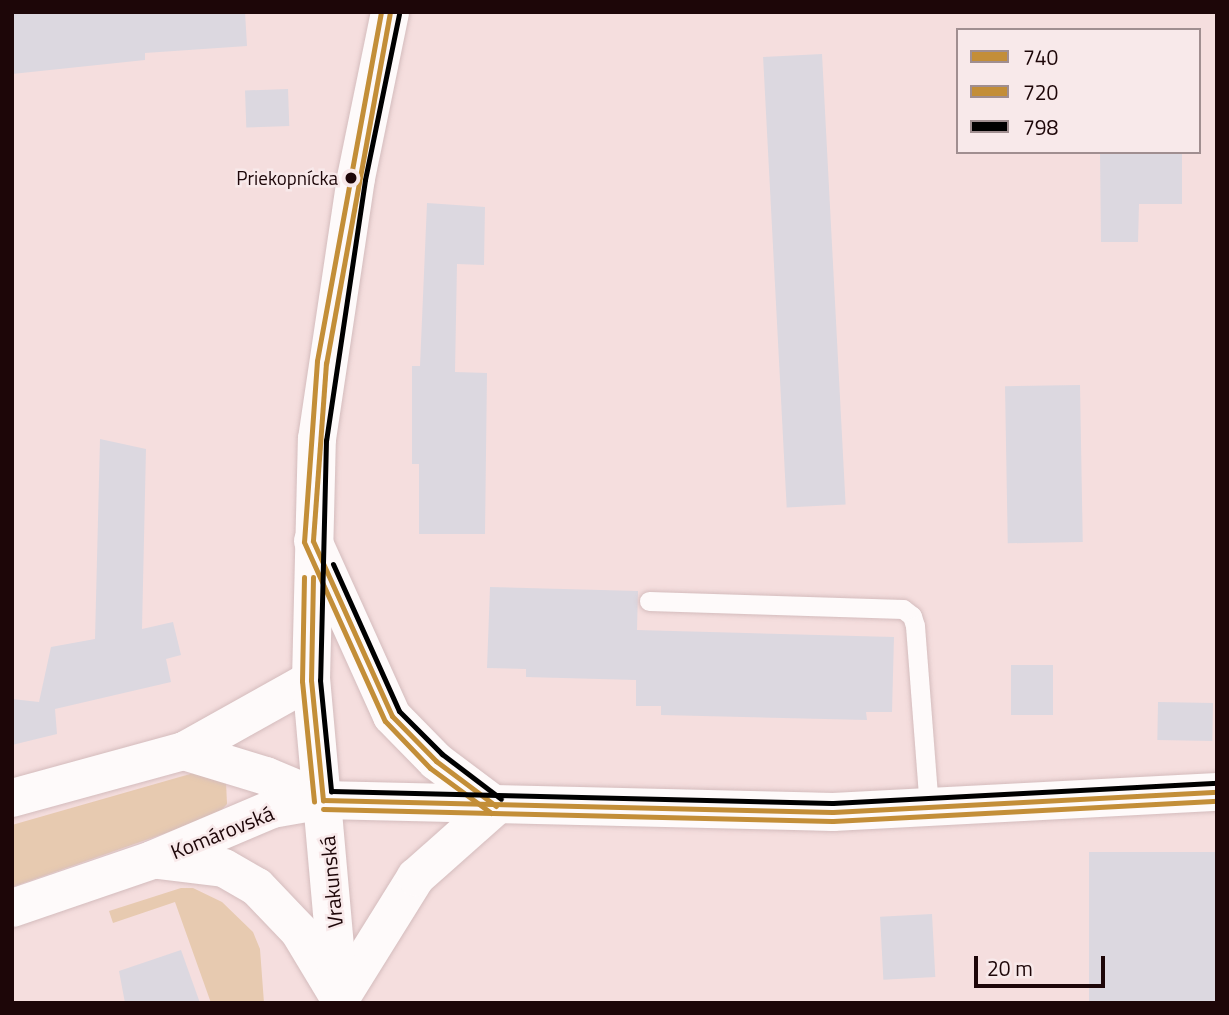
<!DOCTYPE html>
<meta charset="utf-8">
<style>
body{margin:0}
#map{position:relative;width:1229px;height:1015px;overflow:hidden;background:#f5dede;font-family:"Titillium Web",sans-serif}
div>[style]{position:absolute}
.green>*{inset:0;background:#e7cab0}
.building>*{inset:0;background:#dcd8e0;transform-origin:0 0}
.roads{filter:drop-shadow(0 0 2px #d4bcbd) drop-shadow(0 0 2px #d4bcbd)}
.service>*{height:19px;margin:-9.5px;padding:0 9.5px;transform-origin:9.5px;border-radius:9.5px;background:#fefafa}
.minor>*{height:38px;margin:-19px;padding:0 19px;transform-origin:19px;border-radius:19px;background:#fefafa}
.tertiary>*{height:38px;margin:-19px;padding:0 19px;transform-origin:19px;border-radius:19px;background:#fefafa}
.bus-1>*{height:5px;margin:-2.5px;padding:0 2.5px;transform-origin:2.5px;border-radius:2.5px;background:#c38e38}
.bus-2>*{height:5px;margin:-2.5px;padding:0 2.5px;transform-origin:2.5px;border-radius:2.5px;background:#c38e38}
.bus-3>*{height:5px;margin:-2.5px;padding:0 2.5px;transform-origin:2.5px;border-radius:2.5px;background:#000}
.dots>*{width:19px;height:19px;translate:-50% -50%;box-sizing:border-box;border:4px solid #f8e9ea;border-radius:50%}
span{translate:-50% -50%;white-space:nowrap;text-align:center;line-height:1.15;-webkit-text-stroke:5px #f8e9ea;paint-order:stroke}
.bus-label{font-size:19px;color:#1d0608}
.right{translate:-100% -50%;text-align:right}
.street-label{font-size:21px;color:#1d0608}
.frame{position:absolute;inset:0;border:14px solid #1d0608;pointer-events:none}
.legend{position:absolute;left:956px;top:28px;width:245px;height:126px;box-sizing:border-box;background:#f8e9ea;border:2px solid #a08e90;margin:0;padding:9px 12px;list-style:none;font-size:21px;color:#1d0608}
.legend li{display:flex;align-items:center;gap:14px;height:35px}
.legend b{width:35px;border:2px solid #a08e90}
.scale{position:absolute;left:974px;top:956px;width:131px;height:32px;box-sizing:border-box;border:4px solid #1d0608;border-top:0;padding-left:9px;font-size:21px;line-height:24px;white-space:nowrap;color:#1d0608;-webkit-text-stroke:5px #f8e9ea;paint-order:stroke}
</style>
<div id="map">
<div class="green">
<i style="clip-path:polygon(204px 770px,226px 782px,227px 804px,217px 815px,12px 887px,12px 825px)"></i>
<i style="clip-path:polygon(181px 888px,193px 888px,222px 902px,253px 932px,260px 949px,264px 1003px,211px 1003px,175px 902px,113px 923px,109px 911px)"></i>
</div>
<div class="building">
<i style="clip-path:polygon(12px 12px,245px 12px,247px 46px,145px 53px,145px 60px,12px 74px)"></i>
<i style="left:822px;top:54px;width:451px;height:59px;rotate:87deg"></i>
<i style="left:288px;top:89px;width:37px;height:43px;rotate:88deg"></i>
<i style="clip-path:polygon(1100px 152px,1182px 152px,1182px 204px,1139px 204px,1138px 242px,1101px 242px)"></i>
<i style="clip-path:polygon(427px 203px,485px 207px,484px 265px,457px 264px,455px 372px,487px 373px,485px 534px,419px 534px,419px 464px,412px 464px,412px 366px,420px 366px)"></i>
<i style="left:1080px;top:385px;width:157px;height:75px;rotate:89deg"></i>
<i style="clip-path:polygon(100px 439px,146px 449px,142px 629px,173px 622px,181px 655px,166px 659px,171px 682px,55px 709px,57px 734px,12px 745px,12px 699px,39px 702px,51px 647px,95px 639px)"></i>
<i style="clip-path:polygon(490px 587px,638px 591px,637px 630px,894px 637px,892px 712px,866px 712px,867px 720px,661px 715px,661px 706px,636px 706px,636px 680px,526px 677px,526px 669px,487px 668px)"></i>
<i style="left:1011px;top:665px;width:42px;height:50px"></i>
<i style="left:1158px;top:702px;width:55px;height:38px;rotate:1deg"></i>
<i style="left:1089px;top:852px;width:128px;height:151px"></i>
<i style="left:932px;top:914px;width:63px;height:52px;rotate:87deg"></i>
<i style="clip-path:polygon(181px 950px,200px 1003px,125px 1003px,119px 971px)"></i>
</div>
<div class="roads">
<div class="service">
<i style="left:649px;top:601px;width:254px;rotate:1.8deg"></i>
<i style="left:903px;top:609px;width:11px;rotate:38deg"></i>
<i style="left:912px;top:616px;width:10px;rotate:73deg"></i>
<i style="left:915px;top:626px;width:183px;rotate:85.6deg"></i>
</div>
<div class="minor">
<i style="left:313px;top:541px;width:192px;rotate:65.7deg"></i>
<i style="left:392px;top:716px;width:63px;rotate:45.6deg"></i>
<i style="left:436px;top:761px;width:75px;rotate:36.9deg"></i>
<i style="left:184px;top:751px;width:86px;rotate:17deg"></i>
<i style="left:266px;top:776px;width:62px;rotate:22.8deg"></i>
<i style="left:12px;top:798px;width:178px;rotate:-15.3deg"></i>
<i style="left:184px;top:751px;width:145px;rotate:-29.2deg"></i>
<i style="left:158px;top:860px;width:66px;rotate:6.9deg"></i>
<i style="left:224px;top:868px;width:38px;rotate:30deg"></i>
<i style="left:257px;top:887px;width:61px;rotate:46.3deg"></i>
<i style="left:299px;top:931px;width:79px;rotate:58.9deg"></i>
<i style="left:340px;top:999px;width:144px;rotate:-58.1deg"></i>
<i style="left:416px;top:877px;width:107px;rotate:-41.6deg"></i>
<i style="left:12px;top:908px;width:148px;rotate:-18.9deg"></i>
<i style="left:152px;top:860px;width:130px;rotate:-23deg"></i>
<i style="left:272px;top:809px;width:52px;rotate:-10deg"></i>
<i style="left:323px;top:800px;width:510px;rotate:1.35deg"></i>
<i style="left:833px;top:812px;width:385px;rotate:-3deg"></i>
</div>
<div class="tertiary">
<i style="left:340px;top:1003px;width:324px;rotate:-95.1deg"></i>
<i style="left:311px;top:680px;width:241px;rotate:-88.6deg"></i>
<i style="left:317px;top:439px;width:264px;rotate:-81.5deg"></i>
<i style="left:356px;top:178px;width:169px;rotate:-78.4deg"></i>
</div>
</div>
<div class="bus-1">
<i style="left:390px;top:12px;width:357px;rotate:100.3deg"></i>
<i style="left:326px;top:363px;width:178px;rotate:94.2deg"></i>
<i style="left:313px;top:541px;width:192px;rotate:65.7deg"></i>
<i style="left:392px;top:716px;width:63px;rotate:45.6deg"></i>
<i style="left:436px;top:761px;width:75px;rotate:36.9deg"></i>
<i style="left:313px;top:577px;width:103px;rotate:91.1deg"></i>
<i style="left:311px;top:680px;width:121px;rotate:84.3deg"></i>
<i style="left:323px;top:800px;width:510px;rotate:1.35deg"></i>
<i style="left:833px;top:812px;width:385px;rotate:-3deg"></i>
</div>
<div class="bus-2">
<i style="left:381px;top:12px;width:355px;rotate:100.4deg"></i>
<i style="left:317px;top:361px;width:181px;rotate:94.1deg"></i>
<i style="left:304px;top:542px;width:196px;rotate:65.7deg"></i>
<i style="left:385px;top:721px;width:65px;rotate:46.2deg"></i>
<i style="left:430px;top:768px;width:76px;rotate:36.4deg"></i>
<i style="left:304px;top:577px;width:104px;rotate:91.1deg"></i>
<i style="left:302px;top:681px;width:121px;rotate:84.3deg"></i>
<i style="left:323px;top:809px;width:510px;rotate:1.35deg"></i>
<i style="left:833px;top:821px;width:385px;rotate:-3deg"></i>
</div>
<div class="bus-3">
<i style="left:399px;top:14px;width:169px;rotate:101.6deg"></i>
<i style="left:365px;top:180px;width:263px;rotate:98.5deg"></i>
<i style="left:326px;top:440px;width:240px;rotate:91.4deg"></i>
<i style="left:320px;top:680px;width:112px;rotate:84.3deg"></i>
<i style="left:331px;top:791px;width:502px;rotate:1.37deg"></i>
<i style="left:833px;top:803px;width:385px;rotate:-3deg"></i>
<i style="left:333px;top:564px;width:161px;rotate:65.8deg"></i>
<i style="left:399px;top:711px;width:61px;rotate:45deg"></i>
<i style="left:442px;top:754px;width:74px;rotate:37.3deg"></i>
</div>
<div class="dots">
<i style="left:351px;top:178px;background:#1d0608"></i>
</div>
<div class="bus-label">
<span class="right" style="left:338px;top:178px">Priekopnícka</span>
</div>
<div class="street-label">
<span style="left:222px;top:832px;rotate:-22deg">Komárovská</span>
<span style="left:331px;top:882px;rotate:-95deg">Vrakunská</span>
</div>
<div class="frame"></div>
<ul class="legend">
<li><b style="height:9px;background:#c38e38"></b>740</li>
<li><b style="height:9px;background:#c38e38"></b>720</li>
<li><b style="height:9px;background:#000"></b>798</li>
</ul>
<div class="scale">20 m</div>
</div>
